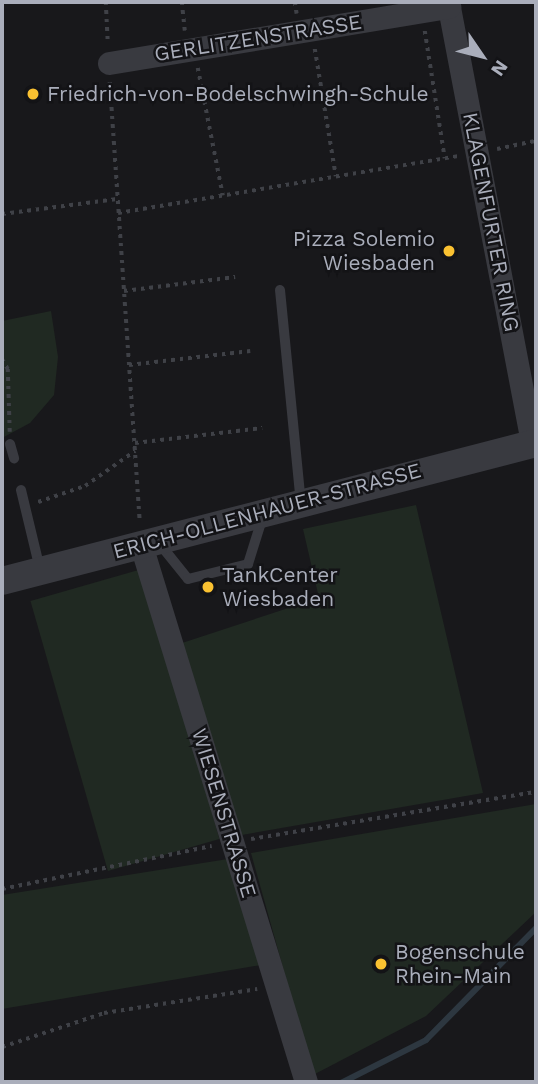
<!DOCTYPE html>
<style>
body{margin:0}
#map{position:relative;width:538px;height:1084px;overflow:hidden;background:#18181b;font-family:"Work Sans",sans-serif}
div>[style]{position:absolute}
.green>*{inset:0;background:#202922;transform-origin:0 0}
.stream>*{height:6px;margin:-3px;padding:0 3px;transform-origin:3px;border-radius:3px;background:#2d3740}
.path>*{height:3.5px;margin-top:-1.75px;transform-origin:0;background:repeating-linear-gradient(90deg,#3f4147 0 3.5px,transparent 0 8.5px)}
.service>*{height:10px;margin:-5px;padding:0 5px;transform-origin:5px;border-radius:5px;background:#393a40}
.minor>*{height:23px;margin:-11.5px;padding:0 11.5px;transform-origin:11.5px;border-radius:11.5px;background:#393a40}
.tertiary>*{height:28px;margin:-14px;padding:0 14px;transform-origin:14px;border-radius:14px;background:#393a40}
.dots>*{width:19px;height:19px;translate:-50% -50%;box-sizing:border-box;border:4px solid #131316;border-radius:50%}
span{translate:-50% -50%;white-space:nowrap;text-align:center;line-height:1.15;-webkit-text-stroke:5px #131316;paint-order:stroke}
.street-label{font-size:21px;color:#aaaebb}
.poi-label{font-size:21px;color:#aaaebb}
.left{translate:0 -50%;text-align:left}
.right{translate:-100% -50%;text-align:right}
.frame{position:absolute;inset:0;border:4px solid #aaaebb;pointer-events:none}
.north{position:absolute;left:447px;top:21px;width:70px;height:70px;-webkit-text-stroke:5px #131316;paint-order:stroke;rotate:125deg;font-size:19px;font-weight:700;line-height:28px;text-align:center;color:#aaaebb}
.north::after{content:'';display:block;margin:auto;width:24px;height:32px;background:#aaaebb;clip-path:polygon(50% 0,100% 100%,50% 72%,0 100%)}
</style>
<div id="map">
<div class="green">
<i style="clip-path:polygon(51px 311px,58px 357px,54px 395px,30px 423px,2px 438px,2px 321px)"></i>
<i style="clip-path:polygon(416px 505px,483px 793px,236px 836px,176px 645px,319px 598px,303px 529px)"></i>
<i style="left:142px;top:569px;width:281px;height:116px;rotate:74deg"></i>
<i style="clip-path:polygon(536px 804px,536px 912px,426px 1016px,313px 1075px,251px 853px)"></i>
<i style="clip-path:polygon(228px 859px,261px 965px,2px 1009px,2px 895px)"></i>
</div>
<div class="stream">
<i style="left:343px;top:1082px;width:93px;rotate:-26.8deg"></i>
<i style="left:426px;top:1040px;width:157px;rotate:-45.5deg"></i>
</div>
<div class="path">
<i style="left:106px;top:2px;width:41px;rotate:87.2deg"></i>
<i style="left:182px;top:2px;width:29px;rotate:84deg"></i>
<i style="left:295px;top:2px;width:12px;rotate:81deg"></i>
<i style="left:425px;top:31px;width:129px;rotate:81.1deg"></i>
<i style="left:315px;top:49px;width:129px;rotate:80.6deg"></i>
<i style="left:198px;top:68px;width:130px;rotate:78.9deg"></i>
<i style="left:110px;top:82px;width:441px;rotate:86.1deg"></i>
<i style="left:497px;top:149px;width:40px;rotate:-12deg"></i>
<i style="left:118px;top:213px;width:346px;rotate:-9.5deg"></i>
<i style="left:2px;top:214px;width:116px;rotate:-7.4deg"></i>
<i style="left:124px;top:291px;width:112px;rotate:-7.2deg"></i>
<i style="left:2px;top:359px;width:12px;rotate:59deg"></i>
<i style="left:8px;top:369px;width:63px;rotate:88.2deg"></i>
<i style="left:129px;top:365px;width:122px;rotate:-6.6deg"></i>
<i style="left:135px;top:443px;width:128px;rotate:-6.7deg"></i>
<i style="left:38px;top:502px;width:50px;rotate:-18.8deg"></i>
<i style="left:85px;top:486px;width:61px;rotate:-35deg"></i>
<i style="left:251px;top:839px;width:289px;rotate:-9.4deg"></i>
<i style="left:2px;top:889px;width:214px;rotate:-11.6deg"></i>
<i style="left:2px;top:1047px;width:108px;rotate:-18.4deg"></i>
<i style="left:104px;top:1013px;width:155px;rotate:-8.9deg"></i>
</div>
<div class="service">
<i style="left:280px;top:290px;width:214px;rotate:84.4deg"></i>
<i style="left:10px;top:444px;width:15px;rotate:74deg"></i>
<i style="left:21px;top:490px;width:81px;rotate:76.5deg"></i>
<i style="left:159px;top:543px;width:46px;rotate:51.1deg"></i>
<i style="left:188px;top:579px;width:62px;rotate:-14deg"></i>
<i style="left:248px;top:564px;width:50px;rotate:-72.6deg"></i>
</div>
<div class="minor">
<i style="left:448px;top:2px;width:449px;rotate:79.2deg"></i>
<i style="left:109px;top:63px;width:345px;rotate:-9.4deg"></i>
<i style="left:141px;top:545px;width:562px;rotate:72.92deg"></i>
</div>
<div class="tertiary">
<i style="left:2px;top:581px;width:552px;rotate:-14.49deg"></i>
</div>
<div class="dots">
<i style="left:33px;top:94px;background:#fac131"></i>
<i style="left:449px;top:251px;background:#fac131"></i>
<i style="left:208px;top:587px;background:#fac131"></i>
<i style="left:381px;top:964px;background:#fac131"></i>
</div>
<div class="street-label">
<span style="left:258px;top:38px;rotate:-9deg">GERLITZENSTRASSE</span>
<span style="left:491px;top:222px;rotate:79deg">KLAGENFURTER RING</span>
<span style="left:267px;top:511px;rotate:-15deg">ERICH-OLLENHAUER-STRASSE</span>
<span style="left:224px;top:813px;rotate:73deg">WIESENSTRASSE</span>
</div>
<div class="poi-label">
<span class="left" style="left:47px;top:94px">Friedrich-von-Bodelschwingh-Schule</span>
<span class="right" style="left:435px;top:251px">Pizza Solemio<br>Wiesbaden</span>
<span class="left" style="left:222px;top:587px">TankCenter<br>Wiesbaden</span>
<span class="left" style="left:395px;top:964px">Bogenschule<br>Rhein-Main</span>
</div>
<div class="frame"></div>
<div class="north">N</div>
</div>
